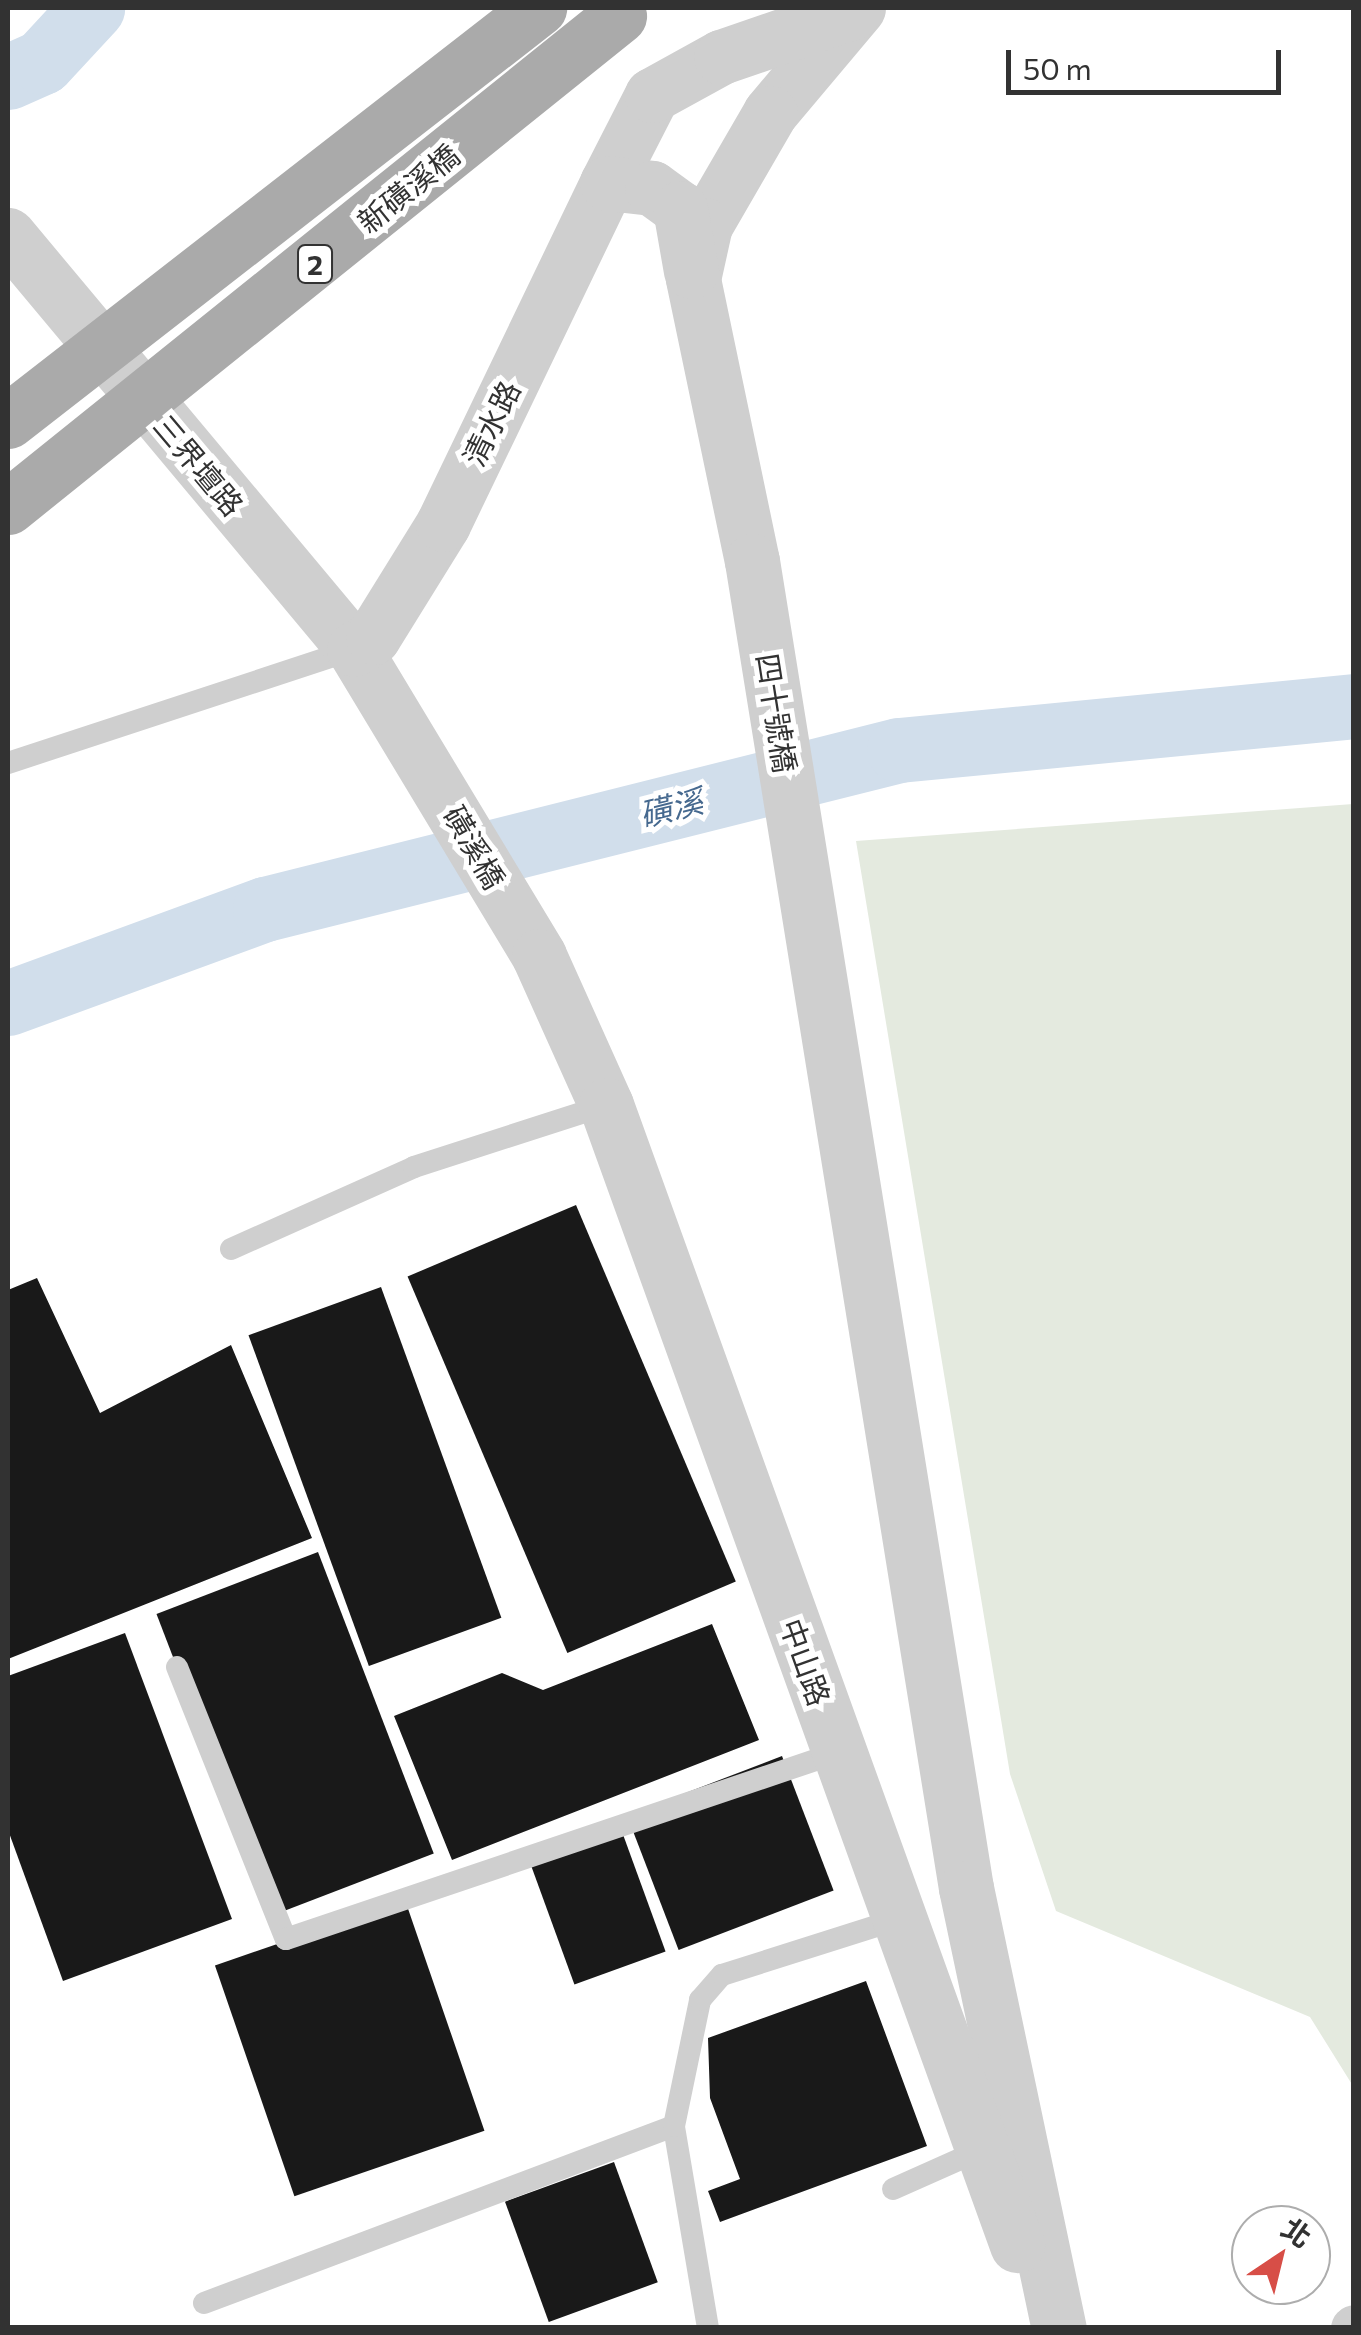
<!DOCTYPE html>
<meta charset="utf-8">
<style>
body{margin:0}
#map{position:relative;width:1361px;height:2335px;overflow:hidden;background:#fff;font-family:Commissioner,"Noto Sans TC",sans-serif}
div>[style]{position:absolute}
.green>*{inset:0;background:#e4eadf}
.river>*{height:65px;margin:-32.5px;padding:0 32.5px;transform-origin:32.5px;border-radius:32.5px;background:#d1deeb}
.building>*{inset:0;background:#191919;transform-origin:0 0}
.service>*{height:22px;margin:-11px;padding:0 11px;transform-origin:11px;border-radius:11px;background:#cfcfcf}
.minor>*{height:45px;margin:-22.5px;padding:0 22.5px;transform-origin:22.5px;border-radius:22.5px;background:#cfcfcf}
.tertiary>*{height:55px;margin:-27.5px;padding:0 27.5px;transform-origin:27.5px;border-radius:27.5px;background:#cfcfcf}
.primary-bridge>*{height:55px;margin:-27.5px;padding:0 27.5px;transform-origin:27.5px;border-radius:27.5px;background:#aaa}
span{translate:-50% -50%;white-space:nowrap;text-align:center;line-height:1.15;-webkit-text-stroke:10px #fff;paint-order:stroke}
.shield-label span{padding:2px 8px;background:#fff;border:2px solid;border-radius:8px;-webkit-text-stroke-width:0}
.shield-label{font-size:28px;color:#323232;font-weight:700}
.street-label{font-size:30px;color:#323232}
.water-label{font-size:32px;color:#46698f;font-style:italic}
.frame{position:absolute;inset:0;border:10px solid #323232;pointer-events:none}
.north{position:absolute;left:1231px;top:2205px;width:100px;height:100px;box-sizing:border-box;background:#fff;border:2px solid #adadad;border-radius:50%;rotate:35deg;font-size:28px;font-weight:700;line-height:40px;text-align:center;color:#323232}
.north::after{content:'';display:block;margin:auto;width:35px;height:45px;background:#d74e47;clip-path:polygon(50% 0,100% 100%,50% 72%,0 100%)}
.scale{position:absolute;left:1006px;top:50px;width:275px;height:45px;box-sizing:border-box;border:5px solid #323232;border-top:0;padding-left:12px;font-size:30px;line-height:35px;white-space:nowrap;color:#323232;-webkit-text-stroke:8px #fff;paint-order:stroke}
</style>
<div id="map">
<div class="green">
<i style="clip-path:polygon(1353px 804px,1354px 804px,1353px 2086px,1310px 2017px,1056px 1911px,1010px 1774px,856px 841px)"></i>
</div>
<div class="river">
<i style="left:8px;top:77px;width:37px;rotate:-24deg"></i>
<i style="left:42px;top:62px;width:74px;rotate:-47.2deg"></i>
<i style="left:8px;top:1003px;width:274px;rotate:-20.1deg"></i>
<i style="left:265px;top:909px;width:654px;rotate:-14.08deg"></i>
<i style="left:899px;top:750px;width:457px;rotate:-5.5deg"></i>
</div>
<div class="building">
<i style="left:576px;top:1205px;width:409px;height:183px;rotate:67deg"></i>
<i style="clip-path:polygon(37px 1278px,100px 1413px,231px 1345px,312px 1538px,8px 1659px,8px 1290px)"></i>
<i style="left:381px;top:1287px;width:352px;height:141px;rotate:70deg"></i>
<i style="left:318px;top:1552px;width:323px;height:173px;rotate:69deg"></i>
<i style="clip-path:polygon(712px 1624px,759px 1740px,452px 1860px,394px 1716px,502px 1673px,543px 1690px)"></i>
<i style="clip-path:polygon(125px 1633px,232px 1919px,63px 1981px,8px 1830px,8px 1676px)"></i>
<i style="left:782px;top:1756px;width:144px;height:166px;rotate:69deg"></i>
<i style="left:617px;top:1818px;width:142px;height:97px;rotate:70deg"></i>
<i style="left:405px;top:1900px;width:244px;height:201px;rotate:71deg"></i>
<i style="clip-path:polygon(866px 1981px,927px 2146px,720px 2222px,708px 2191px,740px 2179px,710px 2098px,708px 2038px)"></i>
<i style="left:614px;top:2162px;width:128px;height:116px;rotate:70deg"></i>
</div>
<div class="service">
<i style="left:8px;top:763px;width:364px;rotate:-18.2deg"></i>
<i style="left:231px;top:1249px;width:201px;rotate:-24.1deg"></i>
<i style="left:414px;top:1167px;width:202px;rotate:-17.9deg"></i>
<i style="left:177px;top:1667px;width:293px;rotate:68.2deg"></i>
<i style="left:286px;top:1939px;width:584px;rotate:-18.68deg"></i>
<i style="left:893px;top:2189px;width:98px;rotate:-24deg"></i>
<i style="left:204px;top:2303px;width:502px;rotate:-20.64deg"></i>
<i style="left:708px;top:2328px;width:205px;rotate:-99.6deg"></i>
<i style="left:674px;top:2126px;width:129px;rotate:-78.3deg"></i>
<i style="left:700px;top:2000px;width:33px;rotate:-49deg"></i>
<i style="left:722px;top:1975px;width:186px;rotate:-17.6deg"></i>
</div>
<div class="minor">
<i style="left:1353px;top:2328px;width:1px;rotate:-45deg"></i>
</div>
<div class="tertiary">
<i style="left:858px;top:8px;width:137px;rotate:130deg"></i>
<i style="left:770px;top:113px;width:129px;rotate:120.1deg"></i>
<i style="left:705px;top:225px;width:55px;rotate:102.5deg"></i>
<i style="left:693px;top:279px;width:288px;rotate:78.2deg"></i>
<i style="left:752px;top:561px;width:1344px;rotate:80.84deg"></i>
<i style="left:966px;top:1888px;width:450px;rotate:78.1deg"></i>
<i style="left:607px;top:183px;width:99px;rotate:-62.9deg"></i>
<i style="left:652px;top:95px;width:79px;rotate:-28.8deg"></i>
<i style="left:721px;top:57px;width:139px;rotate:-19deg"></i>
<i style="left:8px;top:235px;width:540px;rotate:50.11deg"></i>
<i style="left:354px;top:649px;width:358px;rotate:58.9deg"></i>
<i style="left:539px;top:956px;width:163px;rotate:65.8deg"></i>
<i style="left:606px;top:1105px;width:1212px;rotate:70.17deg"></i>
<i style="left:354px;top:649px;width:22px;rotate:-32deg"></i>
<i style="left:373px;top:637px;width:133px;rotate:-58.2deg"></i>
<i style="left:443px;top:524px;width:378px;rotate:-64.3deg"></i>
<i style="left:607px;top:183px;width:45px;rotate:6.3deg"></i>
<i style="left:652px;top:188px;width:34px;rotate:36deg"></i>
<i style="left:680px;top:208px;width:64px;rotate:80.1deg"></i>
</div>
<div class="primary-bridge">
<i style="left:8px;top:421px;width:673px;rotate:-37.87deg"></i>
<i style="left:8px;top:507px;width:784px;rotate:-38.79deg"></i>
</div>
<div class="shield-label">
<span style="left:315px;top:264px">2</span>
</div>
<div class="street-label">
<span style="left:408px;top:188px;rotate:-39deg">新磺溪橋</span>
<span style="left:491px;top:423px;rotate:-64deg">清水路</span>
<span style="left:199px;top:465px;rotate:50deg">三界壇路</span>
<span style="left:777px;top:713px;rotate:81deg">四十號橋</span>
<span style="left:475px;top:847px;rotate:60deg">磺溪橋</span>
<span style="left:806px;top:1662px;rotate:70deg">中山路</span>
</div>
<div class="water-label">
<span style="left:671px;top:807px;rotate:-14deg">磺溪</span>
</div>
<div class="frame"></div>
<div class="north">北</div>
<div class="scale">50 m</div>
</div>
